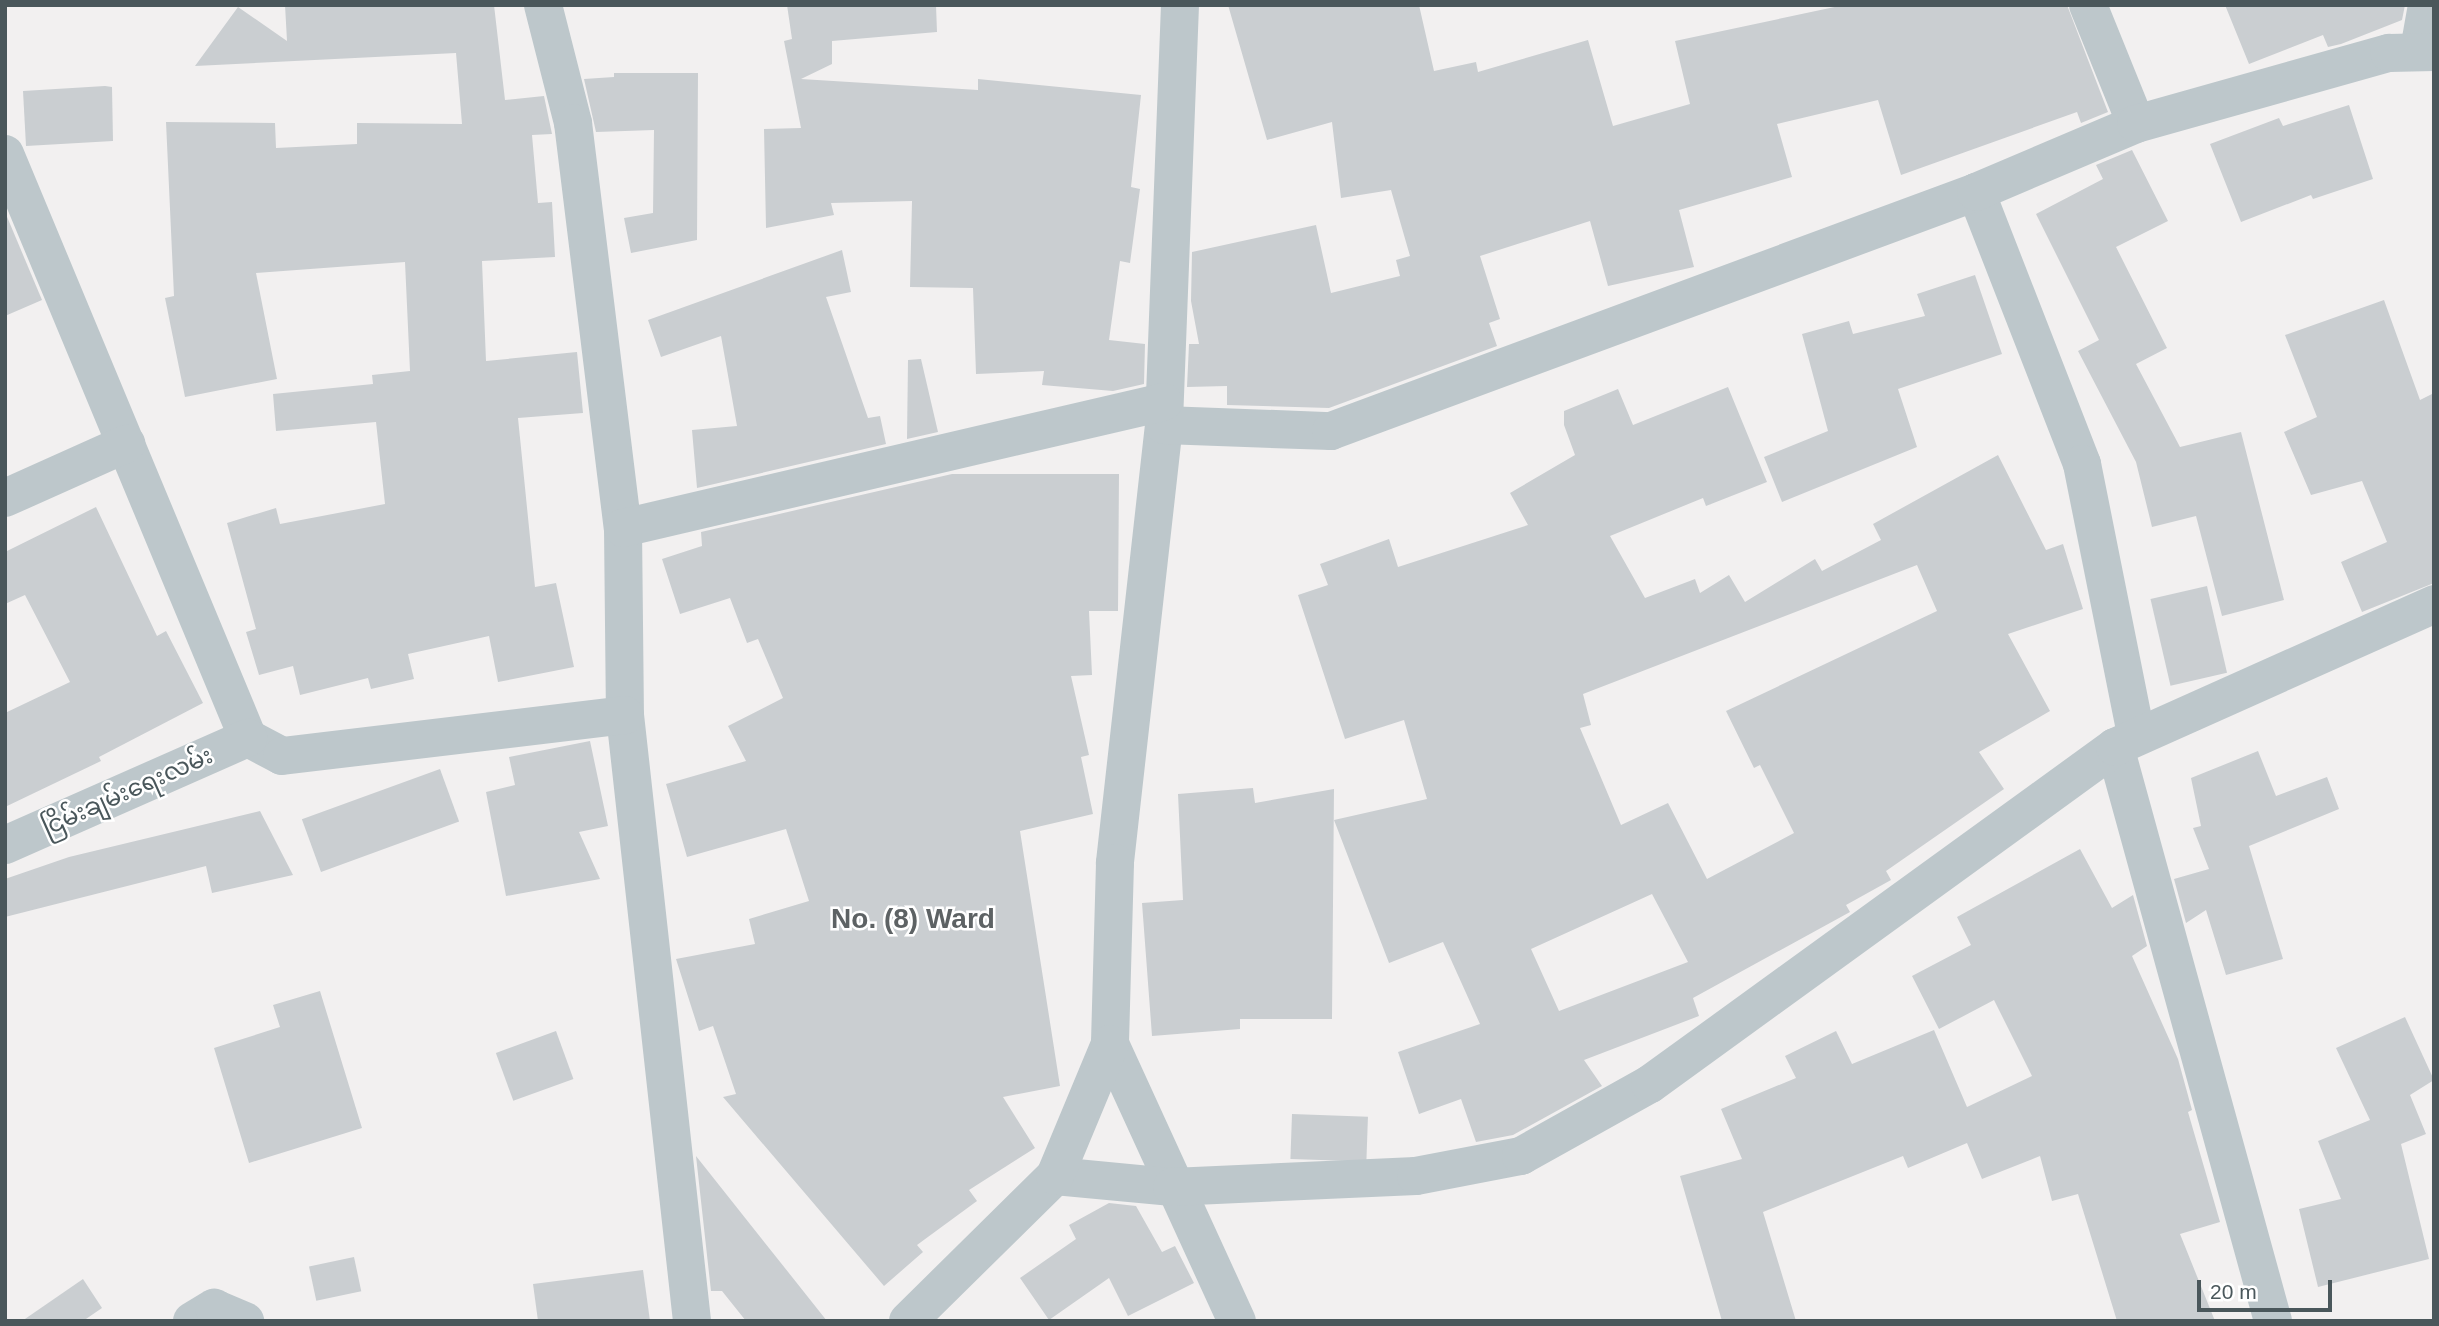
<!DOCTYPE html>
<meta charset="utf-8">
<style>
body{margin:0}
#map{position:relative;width:2439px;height:1326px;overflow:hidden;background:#f2f0f0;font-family:Arial,"Noto Sans Myanmar",sans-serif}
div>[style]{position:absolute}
.building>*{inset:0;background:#caced1;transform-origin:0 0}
.minor>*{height:38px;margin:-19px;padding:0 19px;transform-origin:19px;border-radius:19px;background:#bdc7cb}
span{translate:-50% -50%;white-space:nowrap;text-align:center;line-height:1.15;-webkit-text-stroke:5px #fff;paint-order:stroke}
.street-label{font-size:24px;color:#4a575b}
.quarter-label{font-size:28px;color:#5d6264;font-weight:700}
.frame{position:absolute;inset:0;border:7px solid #4a575b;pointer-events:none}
.scale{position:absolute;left:2197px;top:1280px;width:135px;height:32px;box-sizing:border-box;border:4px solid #4a575b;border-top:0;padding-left:9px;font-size:21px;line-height:24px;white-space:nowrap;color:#4a575b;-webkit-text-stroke:5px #fff;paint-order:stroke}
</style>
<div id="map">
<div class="building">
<i style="clip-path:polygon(285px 5px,494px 5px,505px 100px,544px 96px,552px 134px,532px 135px,538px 203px,552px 202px,555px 257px,482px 261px,486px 361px,577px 352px,583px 413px,518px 418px,535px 587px,556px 583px,574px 667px,498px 682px,489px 636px,408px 654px,414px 679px,371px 689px,368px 678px,300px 695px,293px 666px,259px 675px,246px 632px,256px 629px,227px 523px,276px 508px,280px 524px,385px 504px,376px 422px,276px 431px,273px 394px,373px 384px,372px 375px,410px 371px,405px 262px,256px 273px,277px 379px,185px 397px,165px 298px,174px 296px,166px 122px,275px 123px,276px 148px,357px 144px,357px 123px,462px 124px,456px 53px,195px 66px,238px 7px,287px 41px)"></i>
<i style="clip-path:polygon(787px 5px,936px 5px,937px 32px,832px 41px,832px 64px,801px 79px,978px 90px,978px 79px,1141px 95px,1131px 187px,1140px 189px,1130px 263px,1120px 261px,1109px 340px,1145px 344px,1144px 384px,1113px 391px,1042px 385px,1044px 371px,976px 374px,973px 288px,910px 287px,912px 201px,831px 203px,834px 215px,766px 228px,764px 129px,801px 128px,784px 41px,792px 39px)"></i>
<i style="clip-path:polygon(1228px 5px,1419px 5px,1434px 71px,1476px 62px,1478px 72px,1588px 40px,1613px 126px,1690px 104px,1675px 41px,1844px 5px,2067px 5px,2108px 112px,2081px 123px,2077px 112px,1901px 175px,1878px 100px,1777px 124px,1792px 177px,1679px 210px,1694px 267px,1608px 286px,1590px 221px,1480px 256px,1500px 319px,1489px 323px,1497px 346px,1329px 408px,1227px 405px,1227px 386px,1187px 387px,1189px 344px,1199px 344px,1191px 301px,1192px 252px,1316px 225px,1331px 293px,1400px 276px,1396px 260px,1410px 256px,1391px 190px,1341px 198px,1332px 122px,1267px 140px)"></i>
<i style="clip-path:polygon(2225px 5px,2405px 5px,2402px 20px,2341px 44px,2328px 47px,2323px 35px,2249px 64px)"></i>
<i style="clip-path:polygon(614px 73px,698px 73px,697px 240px,631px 253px,624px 218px,653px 213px,654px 130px,596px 132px,584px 79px,614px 77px)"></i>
<i style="clip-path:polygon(105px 86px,112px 87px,113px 141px,26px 146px,23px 91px)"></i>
<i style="clip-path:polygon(2349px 105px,2373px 179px,2313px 199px,2311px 195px,2241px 222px,2210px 144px,2279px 118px,2283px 126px)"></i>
<i style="clip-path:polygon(2132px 150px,2168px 221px,2116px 247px,2167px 348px,2136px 364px,2180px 447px,2241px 432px,2284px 600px,2222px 616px,2196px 516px,2152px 527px,2136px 462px,2078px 351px,2099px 340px,2036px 214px,2103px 179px,2096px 165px)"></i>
<i style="clip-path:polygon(5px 212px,42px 300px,5px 316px)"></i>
<i style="clip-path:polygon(842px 250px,851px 292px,826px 297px,868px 418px,880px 416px,886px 444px,697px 488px,692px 430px,737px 426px,721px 336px,661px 357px,648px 320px)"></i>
<i style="clip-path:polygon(1975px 275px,2002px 354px,1898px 389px,1917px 447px,1782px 502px,1764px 457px,1828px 431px,1802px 334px,1849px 321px,1853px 334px,1925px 316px,1917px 294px)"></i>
<i style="clip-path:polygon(2384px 300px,2420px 400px,2434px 393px,2434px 583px,2362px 612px,2341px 562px,2387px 542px,2362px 481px,2311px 495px,2284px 432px,2317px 417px,2285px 335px)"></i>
<i style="clip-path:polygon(921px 359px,938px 432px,907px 439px,908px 360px)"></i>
<i style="clip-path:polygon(evenodd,1728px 387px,1767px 482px,1706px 506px,1703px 498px,1610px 536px,1645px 598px,1695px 579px,1700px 593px,1729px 575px,1745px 602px,1815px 559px,1822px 571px,1881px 540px,1873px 524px,1998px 455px,2046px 550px,2063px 544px,2083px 609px,2008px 634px,2050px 711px,1979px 752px,2004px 789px,1886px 871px,1891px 880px,1846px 905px,1850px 912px,1693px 998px,1699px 1016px,1584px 1060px,1602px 1086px,1513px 1135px,1476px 1142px,1461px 1099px,1419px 1114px,1398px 1052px,1480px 1024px,1443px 942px,1389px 963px,1334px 820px,1427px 799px,1404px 720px,1345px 739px,1298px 595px,1328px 585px,1320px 564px,1389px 539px,1398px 567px,1528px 525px,1510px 493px,1575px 455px,1564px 425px,1564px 411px,1618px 389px,1633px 425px,1728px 387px,1917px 565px,1937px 611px,1726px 711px,1754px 768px,1760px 765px,1794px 833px,1707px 879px,1668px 803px,1621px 825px,1580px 728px,1591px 725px,1583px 694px,1917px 565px,1728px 387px,1652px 894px,1688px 962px,1559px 1011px,1531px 949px,1652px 894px)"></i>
<i style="clip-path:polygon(952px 474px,1119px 474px,1118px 611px,1089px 611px,1092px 675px,1071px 676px,1089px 755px,1081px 757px,1093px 814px,1020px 831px,1060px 1086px,1003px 1097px,1035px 1148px,969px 1190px,977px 1201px,917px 1245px,923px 1252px,884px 1286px,723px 1097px,736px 1094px,713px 1026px,699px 1031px,676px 959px,755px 944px,749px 919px,809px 901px,786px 829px,687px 857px,666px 784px,746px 761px,728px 726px,783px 698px,758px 639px,747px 643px,730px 598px,680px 614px,662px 559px,702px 546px,701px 532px)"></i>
<i style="clip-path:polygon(96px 507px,157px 636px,166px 631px,203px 703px,99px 757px,101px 761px,5px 807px,5px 713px,70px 682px,25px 595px,5px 604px,5px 552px)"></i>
<i style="left:2207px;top:586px;width:89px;height:58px;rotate:77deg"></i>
<i style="clip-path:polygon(590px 741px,608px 826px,579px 832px,600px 879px,506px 896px,486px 792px,515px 785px,509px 757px)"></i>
<i style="clip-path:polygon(2258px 751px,2276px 796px,2327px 777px,2339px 809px,2249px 846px,2283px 959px,2226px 975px,2206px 910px,2186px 923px,2174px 879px,2209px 869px,2193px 828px,2201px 826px,2191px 778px)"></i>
<i style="left:440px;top:769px;width:56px;height:147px;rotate:70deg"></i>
<i style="clip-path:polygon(1253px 788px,1255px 803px,1334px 789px,1332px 1019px,1240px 1019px,1240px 1029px,1152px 1036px,1142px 903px,1183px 900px,1178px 794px)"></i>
<i style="clip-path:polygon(260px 811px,293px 875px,212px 893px,206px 866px,5px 917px,5px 879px,69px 857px)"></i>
<i style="clip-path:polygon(2080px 849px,2112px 908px,2133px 895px,2147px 946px,2132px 956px,2178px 1059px,2192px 1110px,2188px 1112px,2220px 1222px,2180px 1234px,2215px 1321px,2117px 1321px,2078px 1194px,2052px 1201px,2040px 1156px,1982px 1179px,1967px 1143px,1908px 1168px,1903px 1156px,1763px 1212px,1796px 1321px,1722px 1321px,1680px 1176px,1742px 1159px,1721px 1109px,1796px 1078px,1785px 1056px,1836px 1031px,1852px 1064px,1934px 1030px,1967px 1107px,2032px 1076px,1994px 1000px,1939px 1029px,1912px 976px,1971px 945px,1957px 917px)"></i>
<i style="clip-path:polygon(320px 991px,362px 1128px,249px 1163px,214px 1048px,280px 1027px,273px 1005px)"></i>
<i style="clip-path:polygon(2405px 1017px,2434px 1080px,2410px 1095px,2426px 1134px,2401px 1144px,2429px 1259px,2318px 1287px,2299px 1209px,2341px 1199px,2318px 1141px,2370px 1120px,2336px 1048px)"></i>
<i style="left:556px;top:1031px;width:51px;height:64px;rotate:70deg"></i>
<i style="left:1292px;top:1114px;width:76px;height:45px;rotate:2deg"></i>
<i style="clip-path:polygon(696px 1156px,827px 1321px,746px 1321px,722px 1291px,711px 1291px)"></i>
<i style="clip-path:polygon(1109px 1203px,1136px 1206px,1162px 1252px,1175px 1246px,1194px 1283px,1128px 1316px,1109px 1278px,1049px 1320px,1020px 1278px,1076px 1239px,1069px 1225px)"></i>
<i style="left:354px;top:1257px;width:35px;height:46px;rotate:78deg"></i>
<i style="clip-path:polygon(643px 1270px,650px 1321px,538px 1321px,533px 1284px)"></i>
<i style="clip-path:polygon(83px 1279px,102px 1308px,83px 1321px,22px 1321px)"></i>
</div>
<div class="minor">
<i style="left:543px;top:5px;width:122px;rotate:75.7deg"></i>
<i style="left:573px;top:123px;width:408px;rotate:83deg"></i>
<i style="left:623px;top:528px;width:187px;rotate:89.4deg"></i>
<i style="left:625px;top:715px;width:610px;rotate:83.69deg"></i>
<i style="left:1180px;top:5px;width:420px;rotate:92.2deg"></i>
<i style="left:1164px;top:425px;width:441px;rotate:96.4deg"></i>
<i style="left:1115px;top:863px;width:181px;rotate:91.6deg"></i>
<i style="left:1110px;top:1044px;width:305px;rotate:65.4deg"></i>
<i style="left:2088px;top:5px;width:128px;rotate:68deg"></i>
<i style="left:2419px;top:50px;width:46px;rotate:-79.9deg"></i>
<i style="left:5px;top:154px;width:633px;rotate:67.41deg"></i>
<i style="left:248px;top:738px;width:38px;rotate:28deg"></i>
<i style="left:282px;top:756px;width:345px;rotate:-6.8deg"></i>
<i style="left:1976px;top:192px;width:292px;rotate:68.7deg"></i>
<i style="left:2082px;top:464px;width:276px;rotate:78.7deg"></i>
<i style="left:1164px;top:425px;width:167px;rotate:2.1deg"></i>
<i style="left:1331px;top:431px;width:688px;rotate:-20.33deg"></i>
<i style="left:1976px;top:192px;width:174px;rotate:-23deg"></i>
<i style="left:2136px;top:124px;width:263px;rotate:-15.7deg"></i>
<i style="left:2389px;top:53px;width:45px;rotate:-1.3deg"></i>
<i style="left:5px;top:498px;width:133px;rotate:-24.1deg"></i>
<i style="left:623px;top:528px;width:555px;rotate:-13.13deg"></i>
<i style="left:2115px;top:747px;width:595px;rotate:74.61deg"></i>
<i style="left:5px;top:845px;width:266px;rotate:-23.8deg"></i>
<i style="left:1055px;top:1176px;width:118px;rotate:5.4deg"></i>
<i style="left:1172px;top:1187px;width:244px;rotate:-2.6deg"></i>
<i style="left:1416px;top:1176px;width:107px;rotate:-10.8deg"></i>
<i style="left:1521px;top:1156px;width:148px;rotate:-29.2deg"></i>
<i style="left:1650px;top:1084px;width:574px;rotate:-35.93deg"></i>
<i style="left:2115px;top:747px;width:350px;rotate:-24.1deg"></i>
<i style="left:192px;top:1321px;width:26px;rotate:-31deg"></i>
<i style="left:214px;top:1308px;width:34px;rotate:23deg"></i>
<i style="left:908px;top:1321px;width:206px;rotate:-44.6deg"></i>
<i style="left:1055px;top:1176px;width:143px;rotate:-67.4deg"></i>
</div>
<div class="street-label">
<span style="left:127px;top:791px;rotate:-24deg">ငြိမ်းချမ်းရေးလမ်း</span>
</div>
<div class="quarter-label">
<span style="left:913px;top:919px">No. (8) Ward</span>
</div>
<div class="frame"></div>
<div class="scale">20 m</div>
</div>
